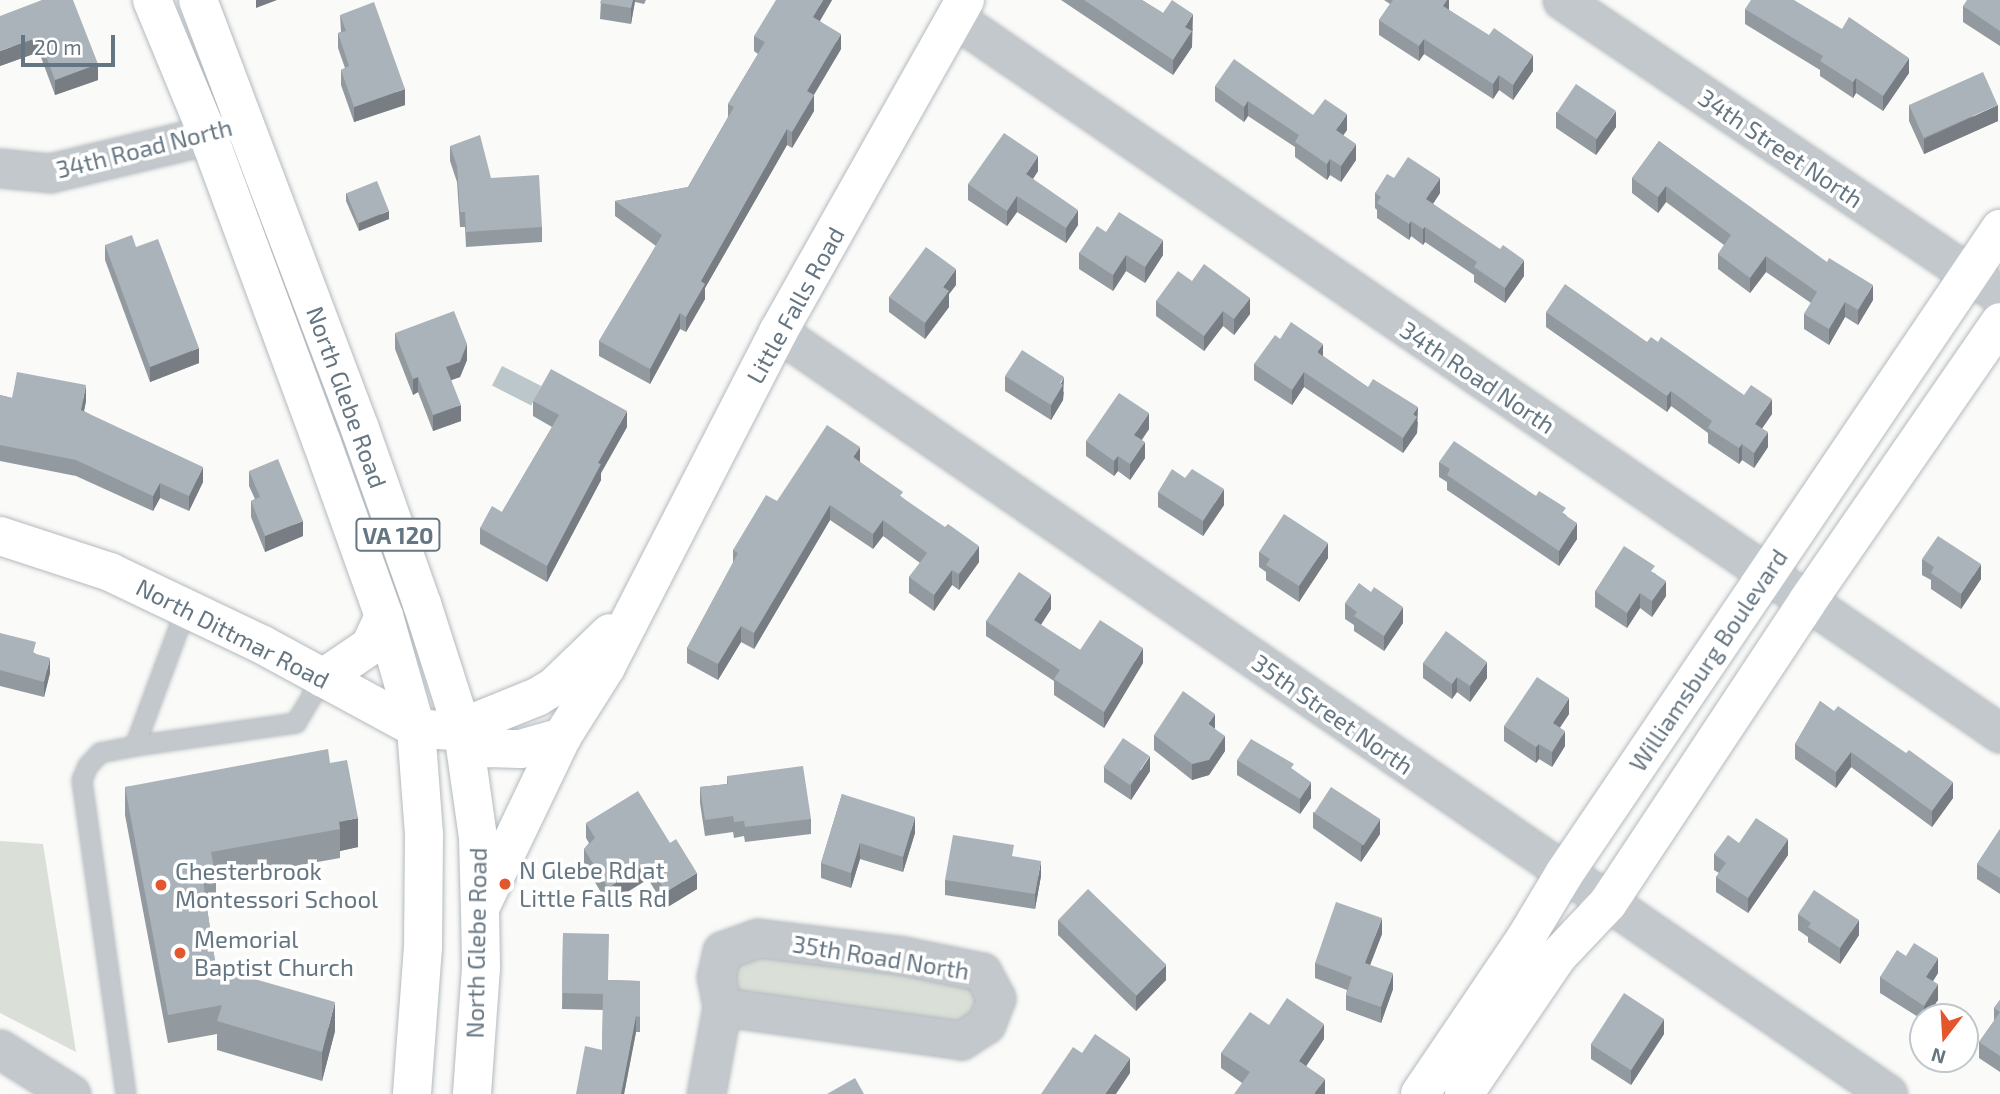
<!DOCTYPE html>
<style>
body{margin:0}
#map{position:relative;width:2000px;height:1094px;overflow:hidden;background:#fafaf8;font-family:"Exo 2",sans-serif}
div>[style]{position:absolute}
.green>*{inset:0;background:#dadfd7;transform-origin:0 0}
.water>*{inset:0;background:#bbc7cb;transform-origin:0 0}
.roads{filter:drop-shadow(0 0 2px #b3babf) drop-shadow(0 0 2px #b3babf)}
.lane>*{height:18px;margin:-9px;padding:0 9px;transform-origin:9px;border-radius:9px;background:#c3c8cc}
.street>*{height:37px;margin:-18.5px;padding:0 18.5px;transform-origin:18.5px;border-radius:18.5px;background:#c3c8cc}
.secondary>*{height:38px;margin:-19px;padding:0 19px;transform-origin:19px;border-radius:19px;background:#fff}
.primary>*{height:38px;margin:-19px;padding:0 19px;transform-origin:19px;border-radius:19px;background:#fff}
.wall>*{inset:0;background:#929a9f}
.shaded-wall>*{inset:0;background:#777d82}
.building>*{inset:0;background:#aab3b9;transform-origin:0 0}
.dots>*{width:19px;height:19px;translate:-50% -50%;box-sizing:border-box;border:4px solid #fff;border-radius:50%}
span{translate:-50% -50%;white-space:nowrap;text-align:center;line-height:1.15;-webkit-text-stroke:7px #fff;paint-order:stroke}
.shield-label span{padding:2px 5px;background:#fff;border:2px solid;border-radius:5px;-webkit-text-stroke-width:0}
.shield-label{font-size:23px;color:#657683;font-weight:700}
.street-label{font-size:24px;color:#657683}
.poi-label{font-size:24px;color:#657683}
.left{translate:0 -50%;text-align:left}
.north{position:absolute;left:1909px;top:1003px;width:70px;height:70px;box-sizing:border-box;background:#fff;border:2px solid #c1c8cd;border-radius:50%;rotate:197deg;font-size:19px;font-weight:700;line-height:28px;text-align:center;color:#657683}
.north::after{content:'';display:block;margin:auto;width:24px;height:32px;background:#e4572e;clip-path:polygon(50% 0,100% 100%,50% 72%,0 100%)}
.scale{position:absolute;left:21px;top:35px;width:94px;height:32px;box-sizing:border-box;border:4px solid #657683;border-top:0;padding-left:9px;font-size:21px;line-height:24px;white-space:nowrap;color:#657683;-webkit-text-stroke:5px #fff;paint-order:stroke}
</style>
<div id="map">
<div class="green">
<i style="clip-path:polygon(0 841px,43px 844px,76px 1052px,0 1013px)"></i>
<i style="left:722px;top:951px;width:261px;height:56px;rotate:5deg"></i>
</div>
<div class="water">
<i style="left:502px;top:366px;width:44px;height:22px;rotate:27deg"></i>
</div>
<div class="roads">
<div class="lane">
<i style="left:186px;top:609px;width:146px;rotate:110.4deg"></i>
<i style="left:135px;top:746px;width:163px;rotate:-8.1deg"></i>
<i style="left:296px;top:723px;width:52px;rotate:-59deg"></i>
<i style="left:126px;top:1094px;width:317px;rotate:-98deg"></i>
<i style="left:82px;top:780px;width:15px;rotate:-67deg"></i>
<i style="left:88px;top:766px;width:18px;rotate:-47deg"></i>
<i style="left:100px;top:753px;width:36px;rotate:-11deg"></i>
</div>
<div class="street">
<i style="left:1562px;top:0;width:528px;rotate:33.96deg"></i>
<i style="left:956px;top:19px;width:1265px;rotate:34.37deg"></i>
<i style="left:0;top:168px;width:50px;rotate:5.7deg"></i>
<i style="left:50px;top:173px;width:163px;rotate:-13.5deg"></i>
<i style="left:208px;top:135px;width:32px;rotate:-18deg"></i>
<i style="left:778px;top:332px;width:1346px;rotate:34.47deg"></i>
<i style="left:0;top:1049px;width:84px;rotate:32.4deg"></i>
<i style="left:706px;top:1094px;width:88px;rotate:-79.6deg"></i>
<i style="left:722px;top:1007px;width:31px;rotate:-101deg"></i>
<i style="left:716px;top:977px;width:27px;rotate:-77deg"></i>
<i style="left:722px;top:951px;width:38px;rotate:-20deg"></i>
<i style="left:758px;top:938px;width:147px;rotate:7deg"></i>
<i style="left:904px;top:956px;width:80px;rotate:11.6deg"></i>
<i style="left:982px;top:972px;width:30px;rotate:62deg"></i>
<i style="left:996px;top:998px;width:28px;rotate:111deg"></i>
<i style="left:986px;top:1024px;width:30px;rotate:147deg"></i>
<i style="left:961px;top:1040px;width:241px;rotate:-172.1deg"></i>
</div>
<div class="secondary">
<i style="left:0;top:536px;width:116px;rotate:18.1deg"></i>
<i style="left:110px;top:572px;width:167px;rotate:25.5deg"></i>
<i style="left:261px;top:644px;width:176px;rotate:28.5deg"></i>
<i style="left:416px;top:728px;width:47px;rotate:4.9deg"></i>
<i style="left:463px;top:732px;width:30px;rotate:33deg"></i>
<i style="left:488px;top:748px;width:32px;rotate:2deg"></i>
<i style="left:520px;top:749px;width:44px;rotate:-15.9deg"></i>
<i style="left:562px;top:737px;width:83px;rotate:-57.8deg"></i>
<i style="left:606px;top:667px;width:377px;rotate:-62.8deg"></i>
<i style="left:778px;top:332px;width:381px;rotate:-60.6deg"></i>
<i style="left:463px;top:732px;width:16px;rotate:-40deg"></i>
<i style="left:475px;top:722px;width:67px;rotate:-22deg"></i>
<i style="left:537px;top:697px;width:21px;rotate:-31deg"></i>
<i style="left:555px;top:686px;width:76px;rotate:-43.9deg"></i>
<i style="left:1420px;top:1094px;width:187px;rotate:-55.9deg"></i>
<i style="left:1525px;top:939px;width:76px;rotate:-59deg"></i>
<i style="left:1564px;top:874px;width:779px;rotate:-55.94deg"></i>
<i style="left:1464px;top:1094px;width:166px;rotate:-55.8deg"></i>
<i style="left:1557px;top:957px;width:74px;rotate:-46.6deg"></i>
<i style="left:1608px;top:903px;width:361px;rotate:-56.5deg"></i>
<i style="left:1807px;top:602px;width:340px;rotate:-55.4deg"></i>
</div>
<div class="primary">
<i style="left:152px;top:0;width:146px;rotate:67.5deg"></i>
<i style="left:208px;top:135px;width:328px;rotate:69.7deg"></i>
<i style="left:322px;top:443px;width:184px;rotate:70.3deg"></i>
<i style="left:384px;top:616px;width:116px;rotate:74.1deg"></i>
<i style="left:416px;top:728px;width:107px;rotate:85.7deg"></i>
<i style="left:424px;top:835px;width:112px;rotate:90.5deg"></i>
<i style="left:423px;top:947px;width:147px;rotate:94.3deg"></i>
<i style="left:198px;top:0;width:459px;rotate:69.3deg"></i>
<i style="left:360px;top:429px;width:186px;rotate:70.5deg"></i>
<i style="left:422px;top:604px;width:134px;rotate:72.2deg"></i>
<i style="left:463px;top:732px;width:107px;rotate:81.9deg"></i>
<i style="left:478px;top:838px;width:71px;rotate:88.4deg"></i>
<i style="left:480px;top:909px;width:59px;rotate:89deg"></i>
<i style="left:481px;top:968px;width:126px;rotate:94.1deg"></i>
<i style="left:323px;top:678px;width:57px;rotate:-34.2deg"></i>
<i style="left:370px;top:646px;width:33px;rotate:-65deg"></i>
<i style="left:482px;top:904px;width:185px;rotate:-64.4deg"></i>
</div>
</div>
<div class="wall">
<i style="clip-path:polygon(42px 0,98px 80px,55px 95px,39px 52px,0 66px)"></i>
<i style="clip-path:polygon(601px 0,646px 0,644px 4px,635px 2px,631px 24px,600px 19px)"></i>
<i style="clip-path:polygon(832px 0,820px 21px,841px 49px,814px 95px,814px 111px,792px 148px,787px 145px,705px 288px,705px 299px,686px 332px,680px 329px,650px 384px,599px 356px,599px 341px,656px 246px,615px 216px,615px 201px,688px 187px,728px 117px,728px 104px,758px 54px,754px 51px,754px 36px)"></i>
<i style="clip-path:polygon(1061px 0,1142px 0,1163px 13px,1193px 29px,1192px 31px,1192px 47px,1173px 75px)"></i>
<i style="clip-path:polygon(1384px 0,1449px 0,1449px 10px,1533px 71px,1513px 100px,1499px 90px,1493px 99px,1424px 54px,1419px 61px,1379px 35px,1379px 20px,1390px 4px)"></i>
<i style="clip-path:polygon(2000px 0,2000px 46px,1963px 22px,1963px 6px)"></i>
<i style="clip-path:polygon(1745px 9px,1909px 73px,1883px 111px,1856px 93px,1853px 98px,1820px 76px,1820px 70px,1745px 24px)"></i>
<i style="clip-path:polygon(340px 15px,405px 105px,354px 122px,341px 85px,341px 70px,345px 68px,338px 48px,338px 33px,341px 32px)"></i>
<i style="clip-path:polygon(1215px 86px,1313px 115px,1347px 130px,1343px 135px,1356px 160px,1341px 182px,1330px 175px,1327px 180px,1295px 157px,1295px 147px,1248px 116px,1244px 122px,1215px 101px)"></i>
<i style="clip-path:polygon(1909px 105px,1998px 121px,1924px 154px,1909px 121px)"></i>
<i style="clip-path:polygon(1556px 112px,1616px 127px,1596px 155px,1556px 128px)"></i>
<i style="clip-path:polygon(1659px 141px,1873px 300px,1858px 325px,1845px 317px,1829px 345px,1804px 329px,1804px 314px,1811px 303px,1766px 272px,1750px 293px,1718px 269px,1718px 254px,1724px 245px,1666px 202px,1658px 213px,1632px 193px,1632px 178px)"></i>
<i style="clip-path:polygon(450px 146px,491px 178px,542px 227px,542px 242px,466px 247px,465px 227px,460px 227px,457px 182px,450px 161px)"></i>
<i style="clip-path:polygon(1038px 171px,1033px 179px,1078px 225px,1066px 243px,1017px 212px,1007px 226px,968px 200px,968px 184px)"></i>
<i style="clip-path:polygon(1394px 178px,1440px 193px,1433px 204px,1524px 276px,1505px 303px,1474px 282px,1474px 275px,1425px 242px,1423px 245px,1411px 236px,1409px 240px,1377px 218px,1377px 210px,1375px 208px,1375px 193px)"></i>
<i style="clip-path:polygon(346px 193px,389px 219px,359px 231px,346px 201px)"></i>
<i style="clip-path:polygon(1106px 232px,1163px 255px,1145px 283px,1126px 271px,1113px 291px,1079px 269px,1079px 253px)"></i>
<i style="clip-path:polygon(105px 245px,136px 247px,199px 363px,150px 382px,105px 260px)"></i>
<i style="clip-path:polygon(1192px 281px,1250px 314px,1234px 335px,1223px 326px,1204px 351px,1156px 316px,1156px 301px)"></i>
<i style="clip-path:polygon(956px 285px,949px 294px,949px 307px,925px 339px,889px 312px,889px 297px)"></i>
<i style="clip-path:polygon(1546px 312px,1647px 342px,1772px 414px,1762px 428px,1768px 447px,1754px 468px,1742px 460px,1739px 464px,1708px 443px,1708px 433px,1671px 406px,1667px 412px,1546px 327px)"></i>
<i style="clip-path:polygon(395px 333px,467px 360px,460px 377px,451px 380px,461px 421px,433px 431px,418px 392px,413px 395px,395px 349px)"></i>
<i style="clip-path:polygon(1280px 339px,1323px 356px,1418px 422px,1417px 433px,1403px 453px,1304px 387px,1292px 405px,1254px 380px,1254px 364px)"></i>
<i style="clip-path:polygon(1005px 376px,1064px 392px,1063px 400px,1051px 420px,1005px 391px)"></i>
<i style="clip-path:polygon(0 395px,12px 398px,86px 401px,84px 411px,203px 482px,189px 511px,160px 498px,153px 511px,76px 476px,0 461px)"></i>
<i style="clip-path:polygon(533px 401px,627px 427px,601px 473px,601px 480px,547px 582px,480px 544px,480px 528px,502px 512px,552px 427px,533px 416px)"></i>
<i style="clip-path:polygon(1149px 429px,1142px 440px,1145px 458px,1130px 480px,1118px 471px,1114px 476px,1086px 456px,1086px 441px)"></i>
<i style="clip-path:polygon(860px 462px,979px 562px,959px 590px,952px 585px,934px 611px,909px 593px,909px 577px,920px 563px,883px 536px,873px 549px,830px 520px,754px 649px,741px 642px,718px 680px,687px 663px,687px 648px,733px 563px,733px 550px,777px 501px)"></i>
<i style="clip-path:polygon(1439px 462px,1536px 496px,1566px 515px,1577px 539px,1559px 566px,1447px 490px,1447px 482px,1439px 477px)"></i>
<i style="clip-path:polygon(249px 471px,303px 536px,265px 552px,251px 517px,251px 501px,255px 499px,249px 486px)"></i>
<i style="clip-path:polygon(1158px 492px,1224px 505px,1203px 536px,1158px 507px)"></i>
<i style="clip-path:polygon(1259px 552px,1328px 558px,1299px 602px,1266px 580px,1266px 572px,1259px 567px)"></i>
<i style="clip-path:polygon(1922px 559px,1981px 579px,1961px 609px,1931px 589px,1931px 580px,1922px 575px)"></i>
<i style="clip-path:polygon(1655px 573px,1666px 596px,1652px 617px,1640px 608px,1627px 628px,1595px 607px,1595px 591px)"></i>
<i style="clip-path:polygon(1345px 603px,1403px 623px,1384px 651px,1354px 631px,1354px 625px,1345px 619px)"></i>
<i style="clip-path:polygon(1051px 609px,1041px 625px,1080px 650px,1143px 663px,1104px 728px,1054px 695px,1054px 681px,986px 636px,986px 621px)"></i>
<i style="clip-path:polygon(0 633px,36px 654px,50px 673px,44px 697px,0 686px)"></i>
<i style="clip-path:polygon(1423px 663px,1487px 678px,1470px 702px,1457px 692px,1452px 699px,1423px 678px)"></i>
<i style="clip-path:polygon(1820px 701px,1953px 798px,1932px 827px,1851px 767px,1836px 788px,1795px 759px,1795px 744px)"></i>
<i style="clip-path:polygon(1569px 714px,1560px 727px,1565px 746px,1552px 767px,1539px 759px,1536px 763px,1504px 741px,1504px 726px)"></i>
<i style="clip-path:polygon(1215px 729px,1225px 751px,1209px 775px,1192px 780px,1154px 750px,1154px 735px)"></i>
<i style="clip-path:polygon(1237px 760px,1294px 770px,1311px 798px,1300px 814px,1237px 775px)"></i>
<i style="clip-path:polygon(330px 763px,358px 847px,340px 851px,340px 858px,216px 880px,216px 907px,207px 908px,216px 968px,335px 1031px,322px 1081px,217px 1050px,217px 1034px,168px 1043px,125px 815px,125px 787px)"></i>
<i style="clip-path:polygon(1104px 767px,1150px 771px,1131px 800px,1104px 782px)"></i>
<i style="clip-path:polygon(727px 776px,811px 819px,811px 834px,745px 842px,744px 836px,734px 838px,733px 832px,705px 836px,700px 803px,700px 787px,727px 784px)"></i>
<i style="clip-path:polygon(842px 794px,915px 833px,903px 872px,860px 859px,851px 888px,821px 878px,821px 863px)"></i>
<i style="clip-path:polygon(1313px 812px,1380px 834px,1361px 862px,1313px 828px)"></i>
<i style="clip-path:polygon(586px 823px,697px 889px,666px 908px,648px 879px,608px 904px,584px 864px,584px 849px,589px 843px,586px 838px)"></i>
<i style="clip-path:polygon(2000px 829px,2000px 894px,1977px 879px,1977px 864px)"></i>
<i style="clip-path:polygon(1739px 843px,1788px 855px,1748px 913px,1716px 892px,1716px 877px,1719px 873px,1714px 870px,1714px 854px)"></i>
<i style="clip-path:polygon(1041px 876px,1035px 909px,945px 895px,945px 880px)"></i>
<i style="clip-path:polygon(1798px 914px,1859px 935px,1840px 964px,1808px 942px,1808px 937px,1798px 930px)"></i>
<i style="clip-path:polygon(1058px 920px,1166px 980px,1136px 1011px,1058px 935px)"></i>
<i style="clip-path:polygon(563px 933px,608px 980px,640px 981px,640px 1032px,636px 1032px,624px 1094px,576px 1094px,602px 1050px,603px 1010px,562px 1009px)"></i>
<i style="clip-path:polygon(1382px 934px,1370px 965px,1393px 989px,1381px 1023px,1346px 1010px,1346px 995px,1347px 990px,1315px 978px,1315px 963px)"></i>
<i style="clip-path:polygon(1906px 956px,1938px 973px,1933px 981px,1938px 1000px,1926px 1017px,1923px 1017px,1923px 1020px,1880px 993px,1880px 977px)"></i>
<i style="clip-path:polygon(2000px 1000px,2000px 1072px,1979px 1058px,1979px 1042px,1994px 1021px,1994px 1008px)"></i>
<i style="clip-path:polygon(1269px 1025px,1324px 1039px,1306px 1066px,1325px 1094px,1242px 1083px,1221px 1068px,1221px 1053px)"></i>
<i style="clip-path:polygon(1664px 1034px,1631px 1085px,1591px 1059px,1591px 1044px)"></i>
</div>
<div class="shaded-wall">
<i style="clip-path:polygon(256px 0,277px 0,256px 8px)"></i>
<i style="clip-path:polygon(633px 0,635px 0,631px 24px,631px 8px)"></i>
<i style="clip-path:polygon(823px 0,832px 0,813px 32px,813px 17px)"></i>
<i style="clip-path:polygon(1447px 0,1449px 0,1449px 14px,1443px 6px)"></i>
<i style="clip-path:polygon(1193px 14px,1192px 47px,1173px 75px,1173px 60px,1185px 27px)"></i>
<i style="clip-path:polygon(841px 34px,841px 49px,807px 106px,807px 91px)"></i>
<i style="clip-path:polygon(39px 37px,39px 52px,0 66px,0 51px)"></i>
<i style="clip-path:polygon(1424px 39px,1424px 54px,1419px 61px,1419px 46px)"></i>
<i style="clip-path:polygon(1533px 55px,1533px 71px,1513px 100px,1513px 85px)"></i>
<i style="clip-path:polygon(1909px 58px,1909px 73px,1883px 111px,1883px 96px)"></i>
<i style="clip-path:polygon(98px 64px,98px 80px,55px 95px,55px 80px)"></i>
<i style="clip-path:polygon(1499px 75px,1499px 90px,1493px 99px,1493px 84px)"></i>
<i style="clip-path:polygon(1856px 78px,1856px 93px,1853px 98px,1853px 82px)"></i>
<i style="clip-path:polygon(405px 89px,405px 105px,354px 122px,354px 107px)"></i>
<i style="clip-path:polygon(814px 95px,814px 111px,792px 148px,792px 132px)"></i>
<i style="clip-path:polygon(1248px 101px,1248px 116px,1244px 122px,1244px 107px)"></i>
<i style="clip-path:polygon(1998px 105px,1998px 121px,1924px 154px,1924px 139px)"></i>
<i style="clip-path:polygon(1616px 111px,1616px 127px,1596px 155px,1596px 140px)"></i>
<i style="clip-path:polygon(1347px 114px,1347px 130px,1336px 146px,1336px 130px)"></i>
<i style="clip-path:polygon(787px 129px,787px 145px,705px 288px,705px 299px,686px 332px,686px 317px,701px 281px)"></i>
<i style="clip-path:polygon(1356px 144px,1356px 160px,1341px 182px,1341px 166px)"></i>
<i style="clip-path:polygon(1038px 156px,1038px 171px,1026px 189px,1026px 174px)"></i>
<i style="clip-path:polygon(1330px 159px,1330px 175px,1327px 180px,1327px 164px)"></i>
<i style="clip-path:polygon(1440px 178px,1440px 193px,1426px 214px,1426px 199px)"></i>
<i style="clip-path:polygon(1666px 186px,1666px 202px,1658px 213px,1658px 197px)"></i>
<i style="clip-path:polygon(1017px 196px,1017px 212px,1007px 226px,1007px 211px)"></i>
<i style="clip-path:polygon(1078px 210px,1078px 225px,1066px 243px,1066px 228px)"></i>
<i style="clip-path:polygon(389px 211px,389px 219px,359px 231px,359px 223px)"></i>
<i style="clip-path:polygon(1411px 221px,1411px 236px,1409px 240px,1409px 224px)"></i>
<i style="clip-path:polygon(1425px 227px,1425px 242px,1423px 245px,1423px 229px)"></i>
<i style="clip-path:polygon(1163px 240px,1163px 255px,1145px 283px,1145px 267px)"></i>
<i style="clip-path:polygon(1126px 255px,1126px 271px,1113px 291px,1113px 275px)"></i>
<i style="clip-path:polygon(1766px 256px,1766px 272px,1750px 293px,1750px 278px)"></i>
<i style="clip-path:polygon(1524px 260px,1524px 276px,1505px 303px,1505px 288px)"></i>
<i style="clip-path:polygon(956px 269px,956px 285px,949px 294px,949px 307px,925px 339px,925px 323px,943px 287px)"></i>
<i style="clip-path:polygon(1873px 285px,1873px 300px,1858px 325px,1858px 310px)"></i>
<i style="clip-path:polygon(1250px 298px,1250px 314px,1234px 335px,1234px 319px)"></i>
<i style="clip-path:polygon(1845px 302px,1845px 317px,1829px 345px,1829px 329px)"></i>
<i style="clip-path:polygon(1223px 311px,1223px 326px,1204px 351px,1204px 336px)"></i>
<i style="clip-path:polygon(680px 313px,680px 329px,650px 384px,650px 369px)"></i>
<i style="clip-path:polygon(467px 344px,467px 360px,460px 377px,446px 382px,446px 367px)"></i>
<i style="clip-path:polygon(1323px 344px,1323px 360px,1317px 352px)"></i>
<i style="clip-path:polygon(199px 348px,199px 363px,150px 382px,150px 367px)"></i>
<i style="clip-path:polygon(1304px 372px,1304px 387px,1292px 405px,1292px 390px)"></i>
<i style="clip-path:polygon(418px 377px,418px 392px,413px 395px,413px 379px)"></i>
<i style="clip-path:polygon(1064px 377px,1063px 400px,1051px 420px,1051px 405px)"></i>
<i style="clip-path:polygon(86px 385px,86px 401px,81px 425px,81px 410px)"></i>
<i style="clip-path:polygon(1671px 391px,1671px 406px,1667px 412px,1667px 396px)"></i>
<i style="clip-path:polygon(1772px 399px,1772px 414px,1755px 439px,1755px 424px)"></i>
<i style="clip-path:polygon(461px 405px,461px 421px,433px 431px,433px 415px)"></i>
<i style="clip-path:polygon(1418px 407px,1417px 433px,1403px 453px,1403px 438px,1413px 414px)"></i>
<i style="clip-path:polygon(627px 411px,627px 427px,601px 473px,601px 480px,547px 582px,547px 566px,598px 463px)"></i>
<i style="clip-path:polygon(1149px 413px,1149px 429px,1134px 450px,1134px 435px)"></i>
<i style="clip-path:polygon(1768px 432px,1768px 447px,1754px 468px,1754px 453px)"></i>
<i style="clip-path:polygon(1145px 442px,1145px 458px,1130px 480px,1130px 464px)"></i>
<i style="clip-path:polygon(1742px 444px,1742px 460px,1739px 464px,1739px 448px)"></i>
<i style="clip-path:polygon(860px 447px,860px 463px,853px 457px)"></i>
<i style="clip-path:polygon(1118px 456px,1118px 471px,1114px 476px,1114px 461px)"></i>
<i style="clip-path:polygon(203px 467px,203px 482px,189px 511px,189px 496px)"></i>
<i style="clip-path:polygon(160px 483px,160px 498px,153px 511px,153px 496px)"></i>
<i style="clip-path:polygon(1224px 489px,1224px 505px,1203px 536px,1203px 521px)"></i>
<i style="clip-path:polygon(830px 505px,830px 520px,754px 649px,754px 633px)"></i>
<i style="clip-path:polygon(883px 520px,883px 536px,873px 549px,873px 534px)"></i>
<i style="clip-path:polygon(303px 521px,303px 536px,265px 552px,265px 536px)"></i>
<i style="clip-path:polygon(1577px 523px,1577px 539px,1559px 566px,1559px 551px)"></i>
<i style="clip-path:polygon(1328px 543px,1328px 558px,1299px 602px,1299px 586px)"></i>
<i style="clip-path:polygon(979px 546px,979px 562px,959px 590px,959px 574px)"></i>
<i style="clip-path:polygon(1981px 564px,1981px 579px,1961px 609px,1961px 594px)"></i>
<i style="clip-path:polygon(952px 570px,952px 585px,934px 611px,934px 595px)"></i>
<i style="clip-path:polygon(1666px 581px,1666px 596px,1652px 617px,1652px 601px)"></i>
<i style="clip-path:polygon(1640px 593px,1640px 608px,1627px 628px,1627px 613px)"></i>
<i style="clip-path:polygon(1051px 594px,1051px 609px,1034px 635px,1034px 620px)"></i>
<i style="clip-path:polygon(1403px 607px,1403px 623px,1384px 651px,1384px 636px)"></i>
<i style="clip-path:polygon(741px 626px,741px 642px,718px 680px,718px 664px)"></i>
<i style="clip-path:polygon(1143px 648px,1143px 663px,1104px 728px,1104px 712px)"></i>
<i style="clip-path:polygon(50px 658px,50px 673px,44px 697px,44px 682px)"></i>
<i style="clip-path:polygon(1487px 662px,1487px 678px,1470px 702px,1470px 686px)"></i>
<i style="clip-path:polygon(1457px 677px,1457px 692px,1452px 699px,1452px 684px)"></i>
<i style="clip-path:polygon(1569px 698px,1569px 714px,1553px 738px,1553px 723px)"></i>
<i style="clip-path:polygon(1215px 714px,1215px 729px,1208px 724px)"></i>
<i style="clip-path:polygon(1565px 731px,1565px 746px,1552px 767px,1552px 752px)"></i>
<i style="clip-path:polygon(1225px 736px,1225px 751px,1209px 775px,1192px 780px,1192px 764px)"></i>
<i style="clip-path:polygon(1539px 744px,1539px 759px,1536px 763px,1536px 747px)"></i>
<i style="clip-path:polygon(1851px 752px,1851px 767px,1836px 788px,1836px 772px)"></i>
<i style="clip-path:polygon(1150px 756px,1150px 771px,1131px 800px,1131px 785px)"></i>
<i style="clip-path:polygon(1311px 782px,1311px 798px,1300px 814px,1300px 799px)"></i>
<i style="clip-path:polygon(1953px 782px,1953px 798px,1932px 827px,1932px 811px)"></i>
<i style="clip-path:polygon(915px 817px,915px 833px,903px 872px,903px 857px)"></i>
<i style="clip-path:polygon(358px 818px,358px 847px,340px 851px,340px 829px,339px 822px)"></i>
<i style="clip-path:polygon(1380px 819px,1380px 834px,1361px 862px,1361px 847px)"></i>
<i style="clip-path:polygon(1788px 839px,1788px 855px,1748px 913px,1748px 898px)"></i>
<i style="clip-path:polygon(860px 843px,860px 859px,851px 888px,851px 873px)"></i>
<i style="clip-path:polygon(1041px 861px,1041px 876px,1035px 909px,1035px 894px)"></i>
<i style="clip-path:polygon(648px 863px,648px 879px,608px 904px,608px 888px)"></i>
<i style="clip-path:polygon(697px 873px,697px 889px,666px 908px,666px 892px)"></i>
<i style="clip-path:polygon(1382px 918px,1382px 934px,1365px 978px,1365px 963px)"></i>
<i style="clip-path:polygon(1859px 920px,1859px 935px,1840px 964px,1840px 948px)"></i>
<i style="clip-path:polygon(1938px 958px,1938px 973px,1926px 992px,1926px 977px)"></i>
<i style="clip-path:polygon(1166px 965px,1166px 980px,1136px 1011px,1136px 995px)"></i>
<i style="clip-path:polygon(1393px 973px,1393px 989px,1381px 1023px,1381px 1007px)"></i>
<i style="clip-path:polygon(1938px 984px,1938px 1000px,1926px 1017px,1924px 1017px,1924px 1006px)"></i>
<i style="clip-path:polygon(335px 1002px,335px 1031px,322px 1081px,322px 1052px)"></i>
<i style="clip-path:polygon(636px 1016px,636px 1032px,624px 1094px,621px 1094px)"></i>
<i style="clip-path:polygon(1664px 1019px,1664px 1034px,1631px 1085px,1631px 1070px)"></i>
<i style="clip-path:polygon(1324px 1024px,1324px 1039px,1299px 1077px,1299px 1061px)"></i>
<i style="clip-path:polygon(1130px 1058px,1130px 1073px,1116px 1094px,1105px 1094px)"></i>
<i style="clip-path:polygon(1325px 1079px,1325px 1094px,1314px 1094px)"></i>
</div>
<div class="building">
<i style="clip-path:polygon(42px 0,73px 0,98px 64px,55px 80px,39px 37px,0 51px,0 16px)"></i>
<i style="clip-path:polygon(601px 0,633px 0,631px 8px,600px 3px)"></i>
<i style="clip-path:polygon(776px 0,823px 0,813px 17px,841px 34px,807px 91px,814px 95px,792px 132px,787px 129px,701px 281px,705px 284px,686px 317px,680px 313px,650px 369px,599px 341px,662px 235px,615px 201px,688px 187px,734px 107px,728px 104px,765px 42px,754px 36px)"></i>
<i style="clip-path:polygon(1084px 0,1142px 0,1163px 13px,1172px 0,1193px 14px,1185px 27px,1192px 31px,1173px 60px)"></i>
<i style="clip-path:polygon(1393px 0,1447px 0,1443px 6px,1489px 35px,1494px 28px,1533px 55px,1513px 85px,1499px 75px,1493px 84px,1424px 39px,1419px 46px,1379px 20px)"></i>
<i style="clip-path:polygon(1751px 0,1794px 0,1842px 29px,1849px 17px,1909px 58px,1883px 96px,1856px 78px,1853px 82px,1820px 61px,1823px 56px,1745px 9px)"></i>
<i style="clip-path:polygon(1967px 0,2000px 0,2000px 31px,1963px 6px)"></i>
<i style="clip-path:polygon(374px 2px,405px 89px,354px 107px,341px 70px,349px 66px,338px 33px,346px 31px,340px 15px)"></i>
<i style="clip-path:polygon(1234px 59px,1313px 115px,1325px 99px,1347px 114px,1336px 130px,1356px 144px,1341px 166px,1330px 159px,1327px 164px,1295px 142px,1299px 135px,1248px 101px,1244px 107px,1215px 86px)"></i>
<i style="left:1983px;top:72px;width:36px;height:81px;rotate:66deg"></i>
<i style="left:1576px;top:84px;width:48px;height:34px;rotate:34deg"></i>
<i style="clip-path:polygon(1004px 133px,1038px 156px,1026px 174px,1078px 210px,1066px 228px,1017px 196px,1007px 211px,968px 184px)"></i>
<i style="clip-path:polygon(480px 135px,491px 178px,539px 175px,542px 227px,466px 232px,465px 212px,460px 212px,457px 166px,450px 146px)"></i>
<i style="clip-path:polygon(1659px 141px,1827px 262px,1829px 258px,1873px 285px,1858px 310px,1845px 302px,1829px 329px,1804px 314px,1817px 292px,1766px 256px,1750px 278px,1718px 254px,1731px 235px,1666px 186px,1658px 197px,1632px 178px)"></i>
<i style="clip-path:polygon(1408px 157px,1440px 178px,1426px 199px,1500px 249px,1503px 245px,1524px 260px,1505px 288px,1474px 267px,1477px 262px,1425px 227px,1423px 229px,1411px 221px,1409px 224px,1377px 203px,1381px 197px,1375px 193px,1387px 174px,1394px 178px)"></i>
<i style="left:377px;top:181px;width:32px;height:33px;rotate:68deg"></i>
<i style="clip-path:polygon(1119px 212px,1163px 240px,1145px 267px,1126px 255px,1113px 275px,1079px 253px,1097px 226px,1106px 232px)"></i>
<i style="clip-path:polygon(132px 235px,136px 247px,158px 239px,199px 348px,150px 367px,105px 245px)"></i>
<i style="clip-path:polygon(926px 247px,956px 269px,943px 287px,949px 291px,925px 323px,889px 297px)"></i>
<i style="clip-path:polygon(1204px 264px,1250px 298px,1234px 319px,1223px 311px,1204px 336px,1156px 301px,1178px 271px,1192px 281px)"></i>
<i style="clip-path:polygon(1565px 284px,1647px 342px,1651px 337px,1658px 342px,1661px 337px,1744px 395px,1751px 385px,1772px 399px,1755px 424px,1768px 432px,1754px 453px,1742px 444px,1739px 448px,1708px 428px,1712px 421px,1671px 391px,1667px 396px,1546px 312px)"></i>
<i style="clip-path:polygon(454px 311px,467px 344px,460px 362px,446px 367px,461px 405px,433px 415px,418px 377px,413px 379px,395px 333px)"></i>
<i style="clip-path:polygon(1291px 322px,1323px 344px,1317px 352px,1368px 387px,1373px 379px,1418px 407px,1413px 414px,1417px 417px,1403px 438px,1304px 372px,1292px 390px,1254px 364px,1275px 335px,1280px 339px)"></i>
<i style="clip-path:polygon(1022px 350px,1064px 377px,1060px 383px,1063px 385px,1051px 405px,1005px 376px)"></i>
<i style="clip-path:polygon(551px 369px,627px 411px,598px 463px,601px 464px,547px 566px,480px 528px,492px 506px,502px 512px,559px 415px,533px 401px)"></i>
<i style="clip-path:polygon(17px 372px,86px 385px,81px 410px,203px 467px,189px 496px,160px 483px,153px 496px,76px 460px,0 445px,0 395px,12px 398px)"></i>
<i style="clip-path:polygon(1119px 393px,1149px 413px,1134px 435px,1145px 442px,1130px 464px,1118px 456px,1114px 461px,1086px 441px)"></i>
<i style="clip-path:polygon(827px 425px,860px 447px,853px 457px,903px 492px,900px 496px,945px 527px,948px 524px,979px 546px,959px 574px,952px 570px,934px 595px,909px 577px,927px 553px,883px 520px,873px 534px,830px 505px,754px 633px,741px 626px,718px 664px,687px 648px,738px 553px,733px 550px,766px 495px,777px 501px)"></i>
<i style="clip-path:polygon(1454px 441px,1536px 496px,1539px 491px,1566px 508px,1562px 513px,1577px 523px,1559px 551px,1447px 475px,1450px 469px,1439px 462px)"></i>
<i style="clip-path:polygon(278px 459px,303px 521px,265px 536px,251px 501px,260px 497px,249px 471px)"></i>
<i style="clip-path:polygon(1172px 469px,1185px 478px,1192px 469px,1224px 489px,1203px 521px,1158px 492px)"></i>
<i style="clip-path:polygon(1284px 514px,1328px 543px,1299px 586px,1266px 565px,1270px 559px,1259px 552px)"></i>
<i style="clip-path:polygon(1938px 536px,1981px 564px,1961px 594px,1931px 573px,1934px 567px,1922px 559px)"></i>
<i style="clip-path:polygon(1624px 546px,1655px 566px,1651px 571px,1666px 581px,1652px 601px,1640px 593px,1627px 613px,1595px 591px)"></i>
<i style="clip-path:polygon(1019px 572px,1051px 594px,1034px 620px,1080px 650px,1100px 620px,1143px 648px,1104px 712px,1054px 679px,1060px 670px,986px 621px)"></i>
<i style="clip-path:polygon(1359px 583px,1371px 592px,1374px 587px,1403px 607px,1384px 636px,1354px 616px,1357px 612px,1345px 603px)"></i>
<i style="clip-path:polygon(1446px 631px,1487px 662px,1470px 686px,1457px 677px,1452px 684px,1423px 663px)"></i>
<i style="clip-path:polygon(0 633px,36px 642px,33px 653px,50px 658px,44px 682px,0 670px)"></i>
<i style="clip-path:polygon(1537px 677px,1569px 698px,1553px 723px,1565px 731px,1552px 752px,1539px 744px,1536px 747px,1504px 726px)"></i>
<i style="clip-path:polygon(1183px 691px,1215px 714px,1208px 724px,1225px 736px,1209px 760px,1192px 764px,1154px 735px)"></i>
<i style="clip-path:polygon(1820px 701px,1834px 711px,1838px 706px,1906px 753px,1909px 750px,1953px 782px,1932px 811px,1851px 752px,1836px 772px,1795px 744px)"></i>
<i style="left:1123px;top:738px;width:32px;height:35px;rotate:34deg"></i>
<i style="clip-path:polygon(1251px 739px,1294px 764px,1291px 768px,1311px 782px,1300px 799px,1237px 760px)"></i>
<i style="clip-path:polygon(328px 749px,330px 763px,347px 760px,358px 818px,339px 822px,340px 829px,211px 852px,216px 878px,203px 881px,216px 968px,335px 1002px,322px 1052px,217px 1021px,222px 1005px,168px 1015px,125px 787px)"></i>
<i style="clip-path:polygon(803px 766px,811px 819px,745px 827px,744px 821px,734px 822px,733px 816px,705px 820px,700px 787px,728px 784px,727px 776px)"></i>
<i style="left:1331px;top:787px;width:59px;height:31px;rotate:33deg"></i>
<i style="clip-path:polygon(638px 791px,670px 843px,676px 839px,697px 873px,666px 892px,648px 863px,608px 888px,584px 849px,595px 838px,586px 823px)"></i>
<i style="clip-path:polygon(842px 794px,915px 817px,903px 857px,860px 843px,851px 873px,821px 863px)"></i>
<i style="clip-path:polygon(1756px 818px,1788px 839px,1748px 898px,1716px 877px,1726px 863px,1714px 854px,1728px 835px,1739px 843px)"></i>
<i style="clip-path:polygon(2000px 829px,2000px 878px,1977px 864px)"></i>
<i style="clip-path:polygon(953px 835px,1014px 845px,1012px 856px,1041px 861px,1035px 894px,945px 880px)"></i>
<i style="left:1088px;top:889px;width:109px;height:43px;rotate:44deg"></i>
<i style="clip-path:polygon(1814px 890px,1859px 920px,1840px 948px,1808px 927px,1811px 923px,1798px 914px)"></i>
<i style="clip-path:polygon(1336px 902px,1382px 918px,1365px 963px,1393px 973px,1381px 1007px,1346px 995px,1352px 977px,1315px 963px)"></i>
<i style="clip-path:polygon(563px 933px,609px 934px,608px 980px,640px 981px,640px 1017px,636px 1016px,621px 1094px,576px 1094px,585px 1046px,602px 1050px,603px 994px,562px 993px)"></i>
<i style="clip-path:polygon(1914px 943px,1938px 958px,1926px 977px,1938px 984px,1924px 1006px,1880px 977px,1897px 950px,1906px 956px)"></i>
<i style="left:1624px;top:993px;width:48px;height:61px;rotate:33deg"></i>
<i style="clip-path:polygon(1287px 998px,1324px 1024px,1299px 1061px,1325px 1079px,1314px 1094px,1234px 1094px,1250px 1072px,1221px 1053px,1250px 1012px,1269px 1025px)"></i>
<i style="clip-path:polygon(2000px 1000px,2000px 1056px,1979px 1042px,2000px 1012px,1994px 1008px)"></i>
<i style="clip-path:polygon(1095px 1034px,1130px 1058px,1105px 1094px,1041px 1094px,1073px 1047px,1082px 1053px)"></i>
<i style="clip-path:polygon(855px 1078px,864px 1094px,827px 1094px)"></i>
</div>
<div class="dots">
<i style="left:505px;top:884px;background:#e4572e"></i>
<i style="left:161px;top:885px;background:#e4572e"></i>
<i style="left:180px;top:953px;background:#e4572e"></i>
</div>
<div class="shield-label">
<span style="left:398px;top:535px">VA 120</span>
</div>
<div class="street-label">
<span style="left:144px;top:148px;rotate:-14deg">34th Road North</span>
<span style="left:1781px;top:148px;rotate:34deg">34th Street North</span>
<span style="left:795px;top:305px;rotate:-61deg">Little Falls Road</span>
<span style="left:1478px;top:377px;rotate:34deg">34th Road North</span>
<span style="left:347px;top:397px;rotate:70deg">North Glebe Road</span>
<span style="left:233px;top:633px;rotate:27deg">North Dittmar Road</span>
<span style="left:1708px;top:660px;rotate:-56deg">Williamsburg Boulevard</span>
<span style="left:1333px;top:714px;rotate:35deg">35th Street North</span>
<span style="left:476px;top:943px;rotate:-89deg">North Glebe Road</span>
<span style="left:881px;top:957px;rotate:9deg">35th Road North</span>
</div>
<div class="poi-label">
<span class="left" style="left:519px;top:884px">N Glebe Rd at<br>Little Falls Rd</span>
<span class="left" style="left:175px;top:885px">Chesterbrook<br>Montessori School</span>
<span class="left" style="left:194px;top:953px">Memorial<br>Baptist Church</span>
</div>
<div class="north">N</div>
<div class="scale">20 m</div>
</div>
